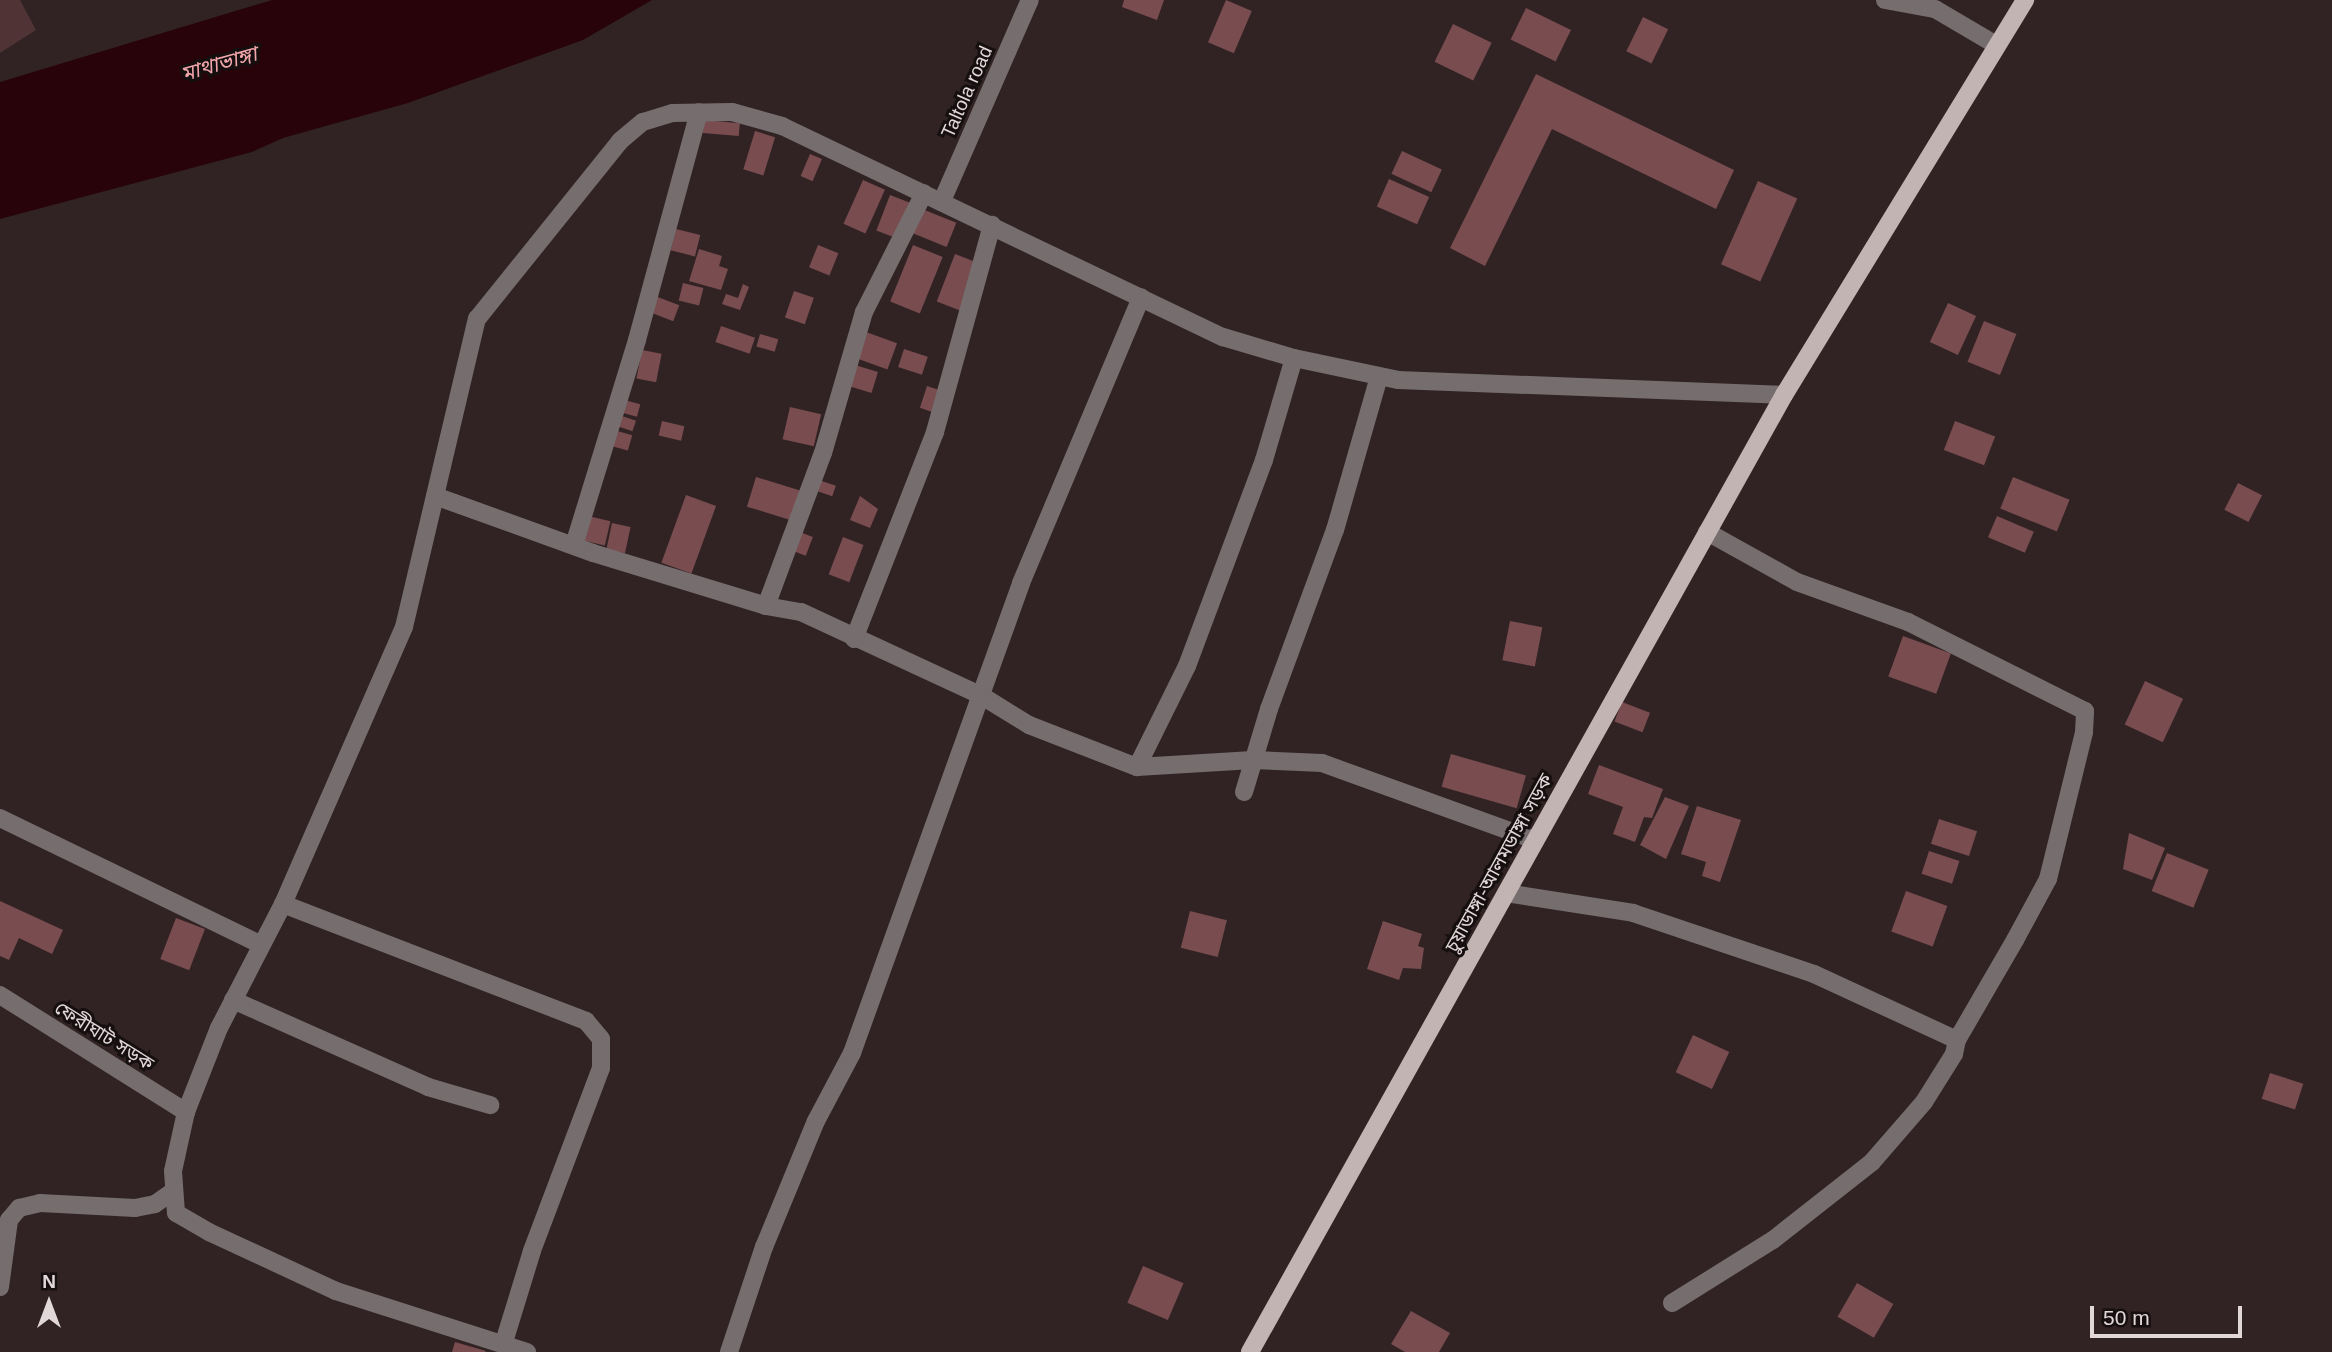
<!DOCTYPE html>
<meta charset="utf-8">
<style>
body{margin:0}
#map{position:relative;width:2332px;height:1352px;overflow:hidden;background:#312324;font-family:Helvetica,"Noto Sans Bengali",sans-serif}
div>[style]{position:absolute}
.green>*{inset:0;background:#503335}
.water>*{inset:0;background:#28040a}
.building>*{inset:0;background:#794c4f;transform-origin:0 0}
.minor>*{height:18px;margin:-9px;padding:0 9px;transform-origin:9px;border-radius:9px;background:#756d6e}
.major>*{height:18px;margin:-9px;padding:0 9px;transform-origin:9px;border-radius:9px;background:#c3b4b4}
span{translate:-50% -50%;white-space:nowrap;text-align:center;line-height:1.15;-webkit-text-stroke:6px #150f0f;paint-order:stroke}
.street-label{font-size:19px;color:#e2d8d9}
.water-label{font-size:21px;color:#f3a6ac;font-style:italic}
.north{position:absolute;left:14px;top:1268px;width:70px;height:70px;-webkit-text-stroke:5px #150f0f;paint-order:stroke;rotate:0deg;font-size:19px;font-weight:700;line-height:28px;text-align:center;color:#e2d8d9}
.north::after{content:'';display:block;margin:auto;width:24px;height:32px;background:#e2d8d9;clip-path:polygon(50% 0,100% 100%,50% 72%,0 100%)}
.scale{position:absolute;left:2090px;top:1306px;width:152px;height:32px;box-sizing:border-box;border:4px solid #e2d8d9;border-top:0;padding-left:9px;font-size:21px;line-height:24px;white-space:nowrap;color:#e2d8d9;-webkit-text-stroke:5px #150f0f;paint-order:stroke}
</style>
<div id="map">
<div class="green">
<i style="clip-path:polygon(0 0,20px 0,36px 30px,0 53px)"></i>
</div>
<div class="water">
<i style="clip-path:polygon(272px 0,652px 0,583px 40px,408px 103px,283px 138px,252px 152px,0 219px,0 82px)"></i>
</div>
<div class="building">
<i style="clip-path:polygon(1124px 0,1164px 0,1157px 20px,1122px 7px)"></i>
<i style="left:1226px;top:0;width:28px;height:46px;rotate:23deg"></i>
<i style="left:1526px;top:8px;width:50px;height:35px;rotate:26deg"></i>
<i style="left:1643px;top:17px;width:28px;height:38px;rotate:26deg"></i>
<i style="left:1453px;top:24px;width:43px;height:42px;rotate:26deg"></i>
<i style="clip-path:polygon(1536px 74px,1734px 170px,1716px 209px,1552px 129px,1485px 266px,1450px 248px)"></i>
<i style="left:704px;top:120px;width:36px;height:13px;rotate:5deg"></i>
<i style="left:755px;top:131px;width:21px;height:40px;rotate:17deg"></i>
<i style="left:1402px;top:151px;width:44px;height:25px;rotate:25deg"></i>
<i style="left:810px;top:154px;width:13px;height:24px;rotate:23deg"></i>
<i style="left:1389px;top:179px;width:44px;height:30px;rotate:24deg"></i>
<i style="left:863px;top:180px;width:24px;height:48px;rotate:24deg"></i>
<i style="left:1758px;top:181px;width:43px;height:91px;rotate:24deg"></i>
<i style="left:890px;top:195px;width:25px;height:38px;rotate:21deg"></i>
<i style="left:922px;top:209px;width:37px;height:26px;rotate:22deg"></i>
<i style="left:676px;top:229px;width:25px;height:22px;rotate:14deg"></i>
<i style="left:818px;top:245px;width:22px;height:24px;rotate:22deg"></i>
<i style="left:913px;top:245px;width:32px;height:61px;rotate:22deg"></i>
<i style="clip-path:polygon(699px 249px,722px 256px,719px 266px,728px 269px,721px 290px,689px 281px)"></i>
<i style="left:955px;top:254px;width:25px;height:51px;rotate:21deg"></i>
<i style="left:683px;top:283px;width:21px;height:18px;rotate:14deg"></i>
<i style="clip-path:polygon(743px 284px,749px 287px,740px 310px,722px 304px,726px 294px,738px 298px)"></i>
<i style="left:794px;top:291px;width:21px;height:28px;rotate:19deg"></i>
<i style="left:655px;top:296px;width:26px;height:17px;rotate:21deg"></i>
<i style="left:1948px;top:303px;width:31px;height:43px;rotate:25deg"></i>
<i style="left:1984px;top:321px;width:35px;height:44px;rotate:22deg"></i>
<i style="left:721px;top:326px;width:36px;height:17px;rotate:19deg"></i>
<i style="left:866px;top:332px;width:33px;height:28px;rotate:20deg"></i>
<i style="left:760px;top:334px;width:19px;height:13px;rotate:16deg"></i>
<i style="left:904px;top:349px;width:25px;height:19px;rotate:18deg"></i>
<i style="left:642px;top:350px;width:20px;height:29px;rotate:11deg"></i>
<i style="left:855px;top:365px;width:24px;height:22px;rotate:17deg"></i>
<i style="left:927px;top:386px;width:13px;height:23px;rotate:18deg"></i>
<i style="left:621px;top:399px;width:20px;height:13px;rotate:15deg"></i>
<i style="left:790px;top:407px;width:32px;height:33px;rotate:13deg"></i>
<i style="left:619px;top:415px;width:18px;height:11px;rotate:19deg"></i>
<i style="left:662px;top:421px;width:23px;height:15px;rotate:13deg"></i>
<i style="left:1955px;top:421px;width:43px;height:31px;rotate:21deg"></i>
<i style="left:614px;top:430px;width:19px;height:16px;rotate:16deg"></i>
<i style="left:756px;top:477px;width:47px;height:31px;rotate:17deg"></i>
<i style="left:2013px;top:477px;width:61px;height:34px;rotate:22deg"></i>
<i style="left:816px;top:479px;width:21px;height:11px;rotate:19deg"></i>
<i style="left:2238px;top:483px;width:27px;height:30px;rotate:27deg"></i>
<i style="left:686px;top:495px;width:32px;height:72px;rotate:20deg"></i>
<i style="clip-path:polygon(860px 496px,878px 509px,870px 528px,850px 520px)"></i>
<i style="left:588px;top:516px;width:23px;height:25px;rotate:13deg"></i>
<i style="left:1997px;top:516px;width:40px;height:23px;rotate:23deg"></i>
<i style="left:612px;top:523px;width:19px;height:27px;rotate:12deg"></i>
<i style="left:797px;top:531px;width:17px;height:20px;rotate:21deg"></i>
<i style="left:843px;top:537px;width:22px;height:40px;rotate:21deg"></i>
<i style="left:1510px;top:621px;width:33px;height:40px;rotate:11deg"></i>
<i style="left:1903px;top:636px;width:51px;height:43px;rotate:20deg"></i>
<i style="left:2145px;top:681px;width:42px;height:48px;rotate:25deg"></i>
<i style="left:1622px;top:702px;width:30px;height:21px;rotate:21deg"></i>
<i style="left:1451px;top:754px;width:78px;height:34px;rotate:16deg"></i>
<i style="clip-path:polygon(1599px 765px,1663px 789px,1652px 818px,1644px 817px,1635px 842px,1613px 834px,1623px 807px,1588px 794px)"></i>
<i style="clip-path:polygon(1665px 797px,1689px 806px,1666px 859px,1640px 845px)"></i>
<i style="clip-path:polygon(1697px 806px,1741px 820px,1720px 882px,1702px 876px,1706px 862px,1681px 854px)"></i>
<i style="left:1939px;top:819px;width:40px;height:26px;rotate:18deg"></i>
<i style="clip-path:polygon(2129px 833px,2165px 848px,2152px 880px,2123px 869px)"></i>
<i style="left:1929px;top:851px;width:32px;height:24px;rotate:18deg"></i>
<i style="left:2167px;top:853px;width:45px;height:41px;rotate:22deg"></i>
<i style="left:1906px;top:891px;width:44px;height:43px;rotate:20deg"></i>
<i style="clip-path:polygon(0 901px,63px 930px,52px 954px,19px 938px,9px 960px,0 956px)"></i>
<i style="left:1190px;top:911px;width:38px;height:38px;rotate:14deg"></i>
<i style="left:176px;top:918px;width:31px;height:44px;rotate:21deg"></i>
<i style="clip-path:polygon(1383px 921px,1422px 934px,1418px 946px,1424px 948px,1421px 969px,1403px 968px,1399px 980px,1367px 969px)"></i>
<i style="left:1693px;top:1035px;width:40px;height:41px;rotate:25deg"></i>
<i style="left:2270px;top:1073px;width:35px;height:27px;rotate:18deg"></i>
<i style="left:1143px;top:1266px;width:44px;height:40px;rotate:23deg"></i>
<i style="left:1857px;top:1283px;width:42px;height:39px;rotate:30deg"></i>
<i style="clip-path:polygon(1411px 1311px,1450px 1333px,1439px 1352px,1405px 1352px,1391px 1344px)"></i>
<i style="clip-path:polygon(455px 1342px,486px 1351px,485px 1352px,452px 1352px)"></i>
</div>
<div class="minor">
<i style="left:1885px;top:0;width:51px;rotate:10.2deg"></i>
<i style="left:1935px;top:9px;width:71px;rotate:30.5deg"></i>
<i style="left:942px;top:201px;width:219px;rotate:-66.4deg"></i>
<i style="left:435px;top:496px;width:168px;rotate:19.8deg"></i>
<i style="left:593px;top:553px;width:181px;rotate:17deg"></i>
<i style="left:766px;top:606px;width:36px;rotate:10deg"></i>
<i style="left:801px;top:612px;width:200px;rotate:24.9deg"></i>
<i style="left:982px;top:696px;width:55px;rotate:31.7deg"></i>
<i style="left:1029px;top:725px;width:116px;rotate:21.3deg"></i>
<i style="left:1137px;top:767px;width:116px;rotate:-3.5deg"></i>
<i style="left:1253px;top:760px;width:69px;rotate:2.5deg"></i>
<i style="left:1322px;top:763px;width:226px;rotate:19.9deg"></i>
<i style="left:574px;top:545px;width:214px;rotate:-72.9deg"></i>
<i style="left:637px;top:340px;width:236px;rotate:-74.8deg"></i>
<i style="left:766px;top:606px;width:163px;rotate:-69.6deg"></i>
<i style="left:823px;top:453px;width:147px;rotate:-73.8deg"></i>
<i style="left:864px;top:312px;width:133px;rotate:-63.2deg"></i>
<i style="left:854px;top:639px;width:222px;rotate:-68.6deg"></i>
<i style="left:935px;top:432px;width:215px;rotate:-74.6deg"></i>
<i style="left:1137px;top:767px;width:113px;rotate:-63.7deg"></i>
<i style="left:1187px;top:666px;width:220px;rotate:-69.5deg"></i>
<i style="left:1264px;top:460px;width:106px;rotate:-73.6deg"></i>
<i style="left:1244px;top:792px;width:87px;rotate:-73.2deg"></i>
<i style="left:1269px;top:709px;width:191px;rotate:-69.8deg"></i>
<i style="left:1335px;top:530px;width:159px;rotate:-74deg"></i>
<i style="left:0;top:818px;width:289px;rotate:25.9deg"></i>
<i style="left:1506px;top:893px;width:129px;rotate:8.9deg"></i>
<i style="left:1633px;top:913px;width:191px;rotate:18.6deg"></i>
<i style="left:1814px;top:974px;width:157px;rotate:24.8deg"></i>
<i style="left:1957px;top:1040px;width:116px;rotate:-59.9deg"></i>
<i style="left:2015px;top:940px;width:69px;rotate:-61.6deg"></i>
<i style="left:2048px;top:879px;width:151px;rotate:-76.2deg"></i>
<i style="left:2084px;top:732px;width:21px;rotate:-87deg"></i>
<i style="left:2085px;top:711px;width:198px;rotate:-153.3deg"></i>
<i style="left:1908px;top:622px;width:118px;rotate:-160.2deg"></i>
<i style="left:1797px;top:582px;width:103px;rotate:-150.9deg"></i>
<i style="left:283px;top:904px;width:325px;rotate:21.1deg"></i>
<i style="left:586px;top:1021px;width:23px;rotate:50deg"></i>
<i style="left:601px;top:1039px;width:29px;rotate:90deg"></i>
<i style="left:601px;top:1068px;width:196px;rotate:110.7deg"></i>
<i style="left:532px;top:1251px;width:95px;rotate:107.1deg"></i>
<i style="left:0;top:995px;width:220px;rotate:32.2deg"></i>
<i style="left:233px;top:1000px;width:214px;rotate:24deg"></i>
<i style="left:428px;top:1087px;width:65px;rotate:16.2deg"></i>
<i style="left:0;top:1287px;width:68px;rotate:-82.3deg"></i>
<i style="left:9px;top:1220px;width:16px;rotate:-50deg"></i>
<i style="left:19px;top:1208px;width:22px;rotate:-13deg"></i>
<i style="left:40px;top:1203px;width:95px;rotate:3deg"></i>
<i style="left:135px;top:1208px;width:20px;rotate:-11deg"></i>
<i style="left:155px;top:1204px;width:19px;rotate:-35deg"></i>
<i style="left:1672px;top:1303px;width:119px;rotate:-32deg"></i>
<i style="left:1773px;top:1240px;width:126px;rotate:-38.2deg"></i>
<i style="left:1872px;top:1162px;width:79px;rotate:-49.1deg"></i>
<i style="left:1924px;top:1102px;width:57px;rotate:-58deg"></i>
<i style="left:1954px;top:1054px;width:14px;rotate:-78deg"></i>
<i style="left:527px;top:1352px;width:201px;rotate:-162.3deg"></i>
<i style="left:336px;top:1291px;width:140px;rotate:-155.1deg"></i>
<i style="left:209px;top:1232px;width:38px;rotate:-150deg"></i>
<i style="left:176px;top:1213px;width:42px;rotate:-94.1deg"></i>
<i style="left:173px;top:1171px;width:60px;rotate:-77.6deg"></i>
<i style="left:186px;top:1112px;width:90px;rotate:-68.6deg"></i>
<i style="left:219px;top:1028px;width:140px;rotate:-62.7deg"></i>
<i style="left:283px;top:904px;width:302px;rotate:-66.4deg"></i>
<i style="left:404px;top:627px;width:317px;rotate:-76.7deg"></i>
<i style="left:477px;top:319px;width:228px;rotate:-51.2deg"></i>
<i style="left:620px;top:141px;width:30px;rotate:-40deg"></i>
<i style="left:643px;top:122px;width:31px;rotate:-17deg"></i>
<i style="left:673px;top:113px;width:59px;rotate:-1deg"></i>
<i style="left:732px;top:112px;width:52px;rotate:15.6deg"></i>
<i style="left:782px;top:126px;width:489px;rotate:25.6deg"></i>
<i style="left:1223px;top:337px;width:74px;rotate:16.5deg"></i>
<i style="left:1294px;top:358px;width:106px;rotate:11.9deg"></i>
<i style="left:1398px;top:380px;width:386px;rotate:2.2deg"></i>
<i style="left:729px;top:1352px;width:111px;rotate:-71.6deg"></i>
<i style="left:764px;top:1247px;width:136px;rotate:-67.6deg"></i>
<i style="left:816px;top:1121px;width:77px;rotate:-62.1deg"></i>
<i style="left:852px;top:1053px;width:499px;rotate:-70.2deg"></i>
<i style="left:1021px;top:583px;width:310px;rotate:-67.2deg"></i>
</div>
<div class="major">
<i style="left:1250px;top:1352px;width:1096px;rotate:-60.84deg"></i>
<i style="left:1784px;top:395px;width:463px;rotate:-58.6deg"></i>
</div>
<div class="street-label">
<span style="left:967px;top:92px;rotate:-66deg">Taltola road</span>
<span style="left:1499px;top:863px;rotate:-61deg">চুয়াডাঙ্গা-আলমডাঙ্গা সড়ক</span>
<span style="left:104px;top:1036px;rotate:32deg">ফেরীঘাট সড়ক</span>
</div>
<div class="water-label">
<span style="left:219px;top:64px;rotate:-16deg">মাথাভাঙ্গা</span>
</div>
<div class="north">N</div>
<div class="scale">50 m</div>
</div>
